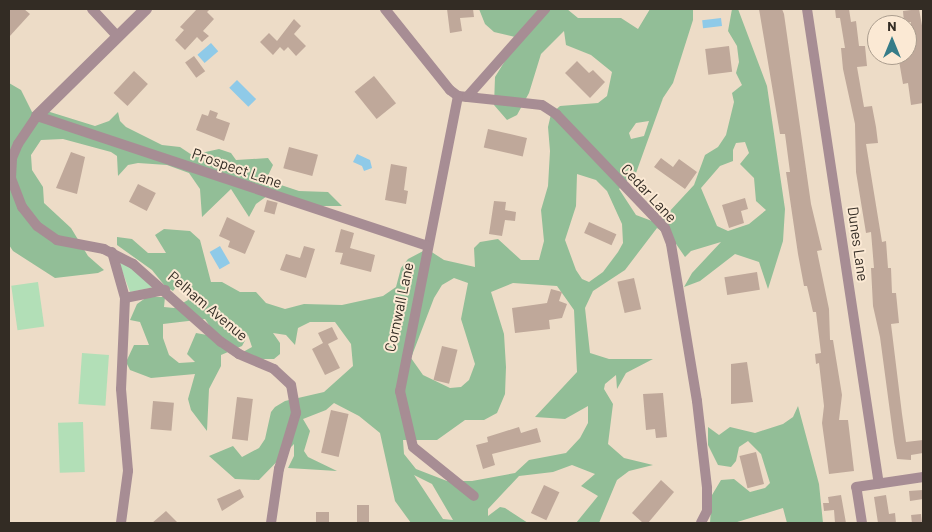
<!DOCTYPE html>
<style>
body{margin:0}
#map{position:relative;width:932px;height:532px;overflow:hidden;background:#eddcc7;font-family:Barlow,sans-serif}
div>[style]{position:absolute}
.green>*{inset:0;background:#b2dfb7;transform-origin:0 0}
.forest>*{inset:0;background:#92be97}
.water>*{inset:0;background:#8fcae8;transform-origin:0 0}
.building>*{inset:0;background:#bfa89a;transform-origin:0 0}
.minor>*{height:10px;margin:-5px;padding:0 5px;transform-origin:5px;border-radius:5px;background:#a78d94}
.tertiary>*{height:12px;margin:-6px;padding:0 6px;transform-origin:6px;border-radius:6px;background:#a78d94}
span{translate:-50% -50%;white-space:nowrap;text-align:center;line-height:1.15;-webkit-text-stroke:4px #fbe9d4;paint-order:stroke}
.street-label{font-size:15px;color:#332c24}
.frame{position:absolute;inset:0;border:10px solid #332c24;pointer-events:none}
.north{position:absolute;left:867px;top:15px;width:50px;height:50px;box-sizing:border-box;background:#fbe9d4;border:1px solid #ab9d8e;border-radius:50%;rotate:0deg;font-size:14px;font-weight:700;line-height:20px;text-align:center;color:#332c24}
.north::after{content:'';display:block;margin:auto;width:18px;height:22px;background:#367c88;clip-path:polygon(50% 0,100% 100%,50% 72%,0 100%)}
</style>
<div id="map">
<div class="green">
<i style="clip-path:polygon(118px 260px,137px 269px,155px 287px,130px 292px)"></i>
<i style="left:38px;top:282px;width:45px;height:27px;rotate:82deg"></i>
<i style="left:82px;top:353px;width:27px;height:51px;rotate:4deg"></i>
<i style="left:83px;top:422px;width:50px;height:25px;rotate:88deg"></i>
</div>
<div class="forest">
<i style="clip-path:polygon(evenodd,479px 9px,567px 9px,578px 18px,621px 18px,638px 29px,650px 9px,693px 9px,693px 20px,673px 83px,663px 98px,636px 173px,619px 189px,636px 215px,652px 221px,668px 213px,694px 185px,705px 155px,718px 147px,726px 135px,734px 102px,732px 93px,742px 85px,736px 73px,739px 62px,737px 46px,728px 31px,732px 9px,738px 9px,767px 86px,785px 209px,783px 241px,768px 289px,759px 262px,735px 254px,700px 281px,684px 287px,692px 273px,721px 242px,691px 251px,685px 257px,672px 238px,657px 228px,625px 270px,593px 291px,585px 308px,590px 353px,609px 359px,653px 359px,626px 373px,617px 389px,616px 375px,605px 384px,604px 389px,613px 404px,608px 444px,624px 458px,653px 465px,629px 471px,617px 480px,599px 523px,576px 523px,598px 496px,581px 486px,595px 474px,572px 465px,553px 472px,519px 476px,488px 509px,488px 516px,500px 507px,505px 508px,528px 523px,411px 523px,395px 501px,380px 433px,359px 416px,334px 403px,326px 410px,303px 419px,310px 431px,304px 451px,308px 457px,337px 471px,288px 468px,294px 456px,294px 444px,259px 480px,235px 479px,209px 456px,233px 446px,242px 457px,259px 448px,265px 439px,271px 412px,275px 407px,285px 401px,324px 392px,353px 366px,351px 344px,335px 322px,310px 322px,298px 328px,295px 345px,286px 335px,273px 333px,280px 343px,280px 354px,274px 359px,261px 359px,243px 352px,252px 347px,248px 335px,242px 346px,221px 355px,221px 366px,209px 389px,207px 431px,191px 410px,188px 399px,195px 374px,151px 378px,130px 370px,126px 362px,134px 345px,149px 345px,140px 322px,130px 320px,137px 304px,147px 297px,165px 297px,164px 307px,174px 308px,188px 300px,188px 294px,184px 288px,176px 287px,173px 291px,165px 286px,152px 270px,117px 245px,117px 237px,132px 239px,148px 253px,166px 253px,155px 235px,164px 229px,190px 231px,200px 240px,211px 282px,222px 282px,240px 292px,256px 292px,266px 303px,285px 309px,304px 304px,342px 305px,383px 296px,396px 287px,401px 268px,408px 259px,427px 249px,444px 260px,475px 267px,474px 248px,480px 242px,498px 239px,521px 260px,539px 260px,544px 241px,541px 210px,548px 186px,550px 151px,548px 127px,551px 114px,560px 106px,598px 103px,607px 96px,612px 72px,591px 55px,566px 45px,564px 31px,541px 54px,529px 93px,517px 115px,507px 120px,494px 105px,495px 77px,519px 38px,494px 32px,485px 24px,479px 9px,649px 121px,644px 136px,631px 139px,629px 133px,636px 123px,649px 121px,479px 9px,745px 142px,749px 153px,740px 164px,754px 178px,756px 201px,766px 210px,749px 224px,728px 231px,717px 226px,701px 188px,720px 166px,733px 161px,733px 150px,736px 143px,745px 142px,479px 9px,577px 174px,596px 180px,607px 191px,622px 224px,623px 243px,618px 252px,603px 272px,589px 282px,582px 279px,576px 270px,565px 240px,576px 206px,577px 174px,479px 9px,454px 278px,468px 283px,461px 319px,475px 364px,469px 380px,461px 387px,450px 388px,423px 375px,411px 358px,434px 298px,442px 285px,454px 278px,479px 9px,513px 283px,557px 286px,574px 310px,577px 372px,535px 417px,565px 419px,588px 406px,588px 423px,580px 438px,566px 453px,529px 460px,515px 473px,472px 481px,447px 481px,416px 469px,404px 454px,403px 440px,437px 440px,465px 420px,484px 420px,497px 413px,505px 394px,506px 367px,504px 334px,491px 292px,513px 283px,479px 9px,205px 319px,209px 325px,207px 335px,196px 333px,187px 354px,195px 362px,179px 363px,169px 355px,163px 338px,163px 324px,205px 319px,479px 9px,414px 475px,432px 484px,453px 520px,443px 519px,414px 475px)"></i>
<i style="clip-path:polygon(9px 83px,21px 90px,32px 112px,50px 112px,95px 126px,109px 121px,118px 112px,120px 121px,126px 127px,162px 145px,180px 147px,192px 155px,219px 149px,231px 153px,236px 160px,268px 158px,273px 165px,266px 180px,299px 191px,328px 192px,342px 206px,315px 206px,267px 196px,256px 204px,249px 217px,231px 189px,202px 217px,200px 189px,189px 173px,167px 165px,138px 163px,128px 165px,118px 176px,117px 156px,111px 152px,63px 139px,41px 140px,31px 155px,32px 170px,43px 187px,44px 203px,71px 228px,88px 256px,104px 270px,98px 273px,55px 278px,13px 251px,9px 245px)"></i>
<i style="clip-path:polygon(798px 406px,819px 484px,823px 523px,787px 523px,783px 508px,734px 523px,710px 523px,712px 495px,721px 480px,734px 479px,750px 492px,765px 488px,770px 483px,761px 454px,748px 441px,739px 447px,736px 461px,731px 467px,718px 465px,708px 445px,708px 427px,719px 435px,730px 427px,755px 433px,783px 424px,793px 417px)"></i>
</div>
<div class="water">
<i style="left:721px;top:18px;width:8px;height:19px;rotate:83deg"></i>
<i style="left:211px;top:43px;width:11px;height:18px;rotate:49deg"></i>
<i style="left:237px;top:80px;width:27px;height:11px;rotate:45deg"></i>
<i style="clip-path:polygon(357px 154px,370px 160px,372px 168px,364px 171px,362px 166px,353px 162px)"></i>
<i style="left:220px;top:246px;width:20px;height:12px;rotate:60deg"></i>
</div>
<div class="building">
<i style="clip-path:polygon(9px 9px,24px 9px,30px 14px,9px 37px)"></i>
<i style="clip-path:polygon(197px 9px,210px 9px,207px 12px,214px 19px,203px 31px,209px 36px,202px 42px,197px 37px,185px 50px,175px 40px,184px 30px,180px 27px)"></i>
<i style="clip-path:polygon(447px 9px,473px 9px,474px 17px,460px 18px,462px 31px,450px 33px)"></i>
<i style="clip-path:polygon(759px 9px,782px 9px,784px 14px,811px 204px,822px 250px,817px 251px,829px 309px,830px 340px,833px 340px,842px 395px,839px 420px,848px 420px,854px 471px,829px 474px,822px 423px,824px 406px,819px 363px,816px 364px,815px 354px,821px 353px,816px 312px,813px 312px,807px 286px,804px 286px,798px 254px,786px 172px,790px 172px,785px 134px,780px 134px)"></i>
<i style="clip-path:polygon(835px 9px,849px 9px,851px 22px,856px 21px,859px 46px,865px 46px,867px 66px,857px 67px,864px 107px,872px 106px,876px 127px,878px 143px,866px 144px,882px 242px,886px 241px,888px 268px,891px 268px,892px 293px,896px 293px,899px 323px,891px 324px,902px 414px,906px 442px,923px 440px,923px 453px,911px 455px,911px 460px,897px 459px,894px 442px,880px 337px,873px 306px,871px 268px,874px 268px,871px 232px,866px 233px,856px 172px,855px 124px,843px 69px,841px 48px,845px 48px,840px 18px,836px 18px)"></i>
<i style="clip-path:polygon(919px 9px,923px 31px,923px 103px,911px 105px,908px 83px,903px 84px,898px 55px,907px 55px,907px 38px,911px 38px,911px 22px,904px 23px,903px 11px)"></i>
<i style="clip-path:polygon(294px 19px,301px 26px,294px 34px,306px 46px,296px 56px,288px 47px,284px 51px,280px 47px,273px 55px,260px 42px,269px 33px,277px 41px)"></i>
<i style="left:729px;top:46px;width:26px;height:24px;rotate:83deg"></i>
<i style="left:194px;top:56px;width:19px;height:11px;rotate:54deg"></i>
<i style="clip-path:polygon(577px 61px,589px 73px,593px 70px,605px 82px,590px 98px,565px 73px)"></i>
<i style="left:134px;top:71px;width:19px;height:30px;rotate:43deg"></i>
<i style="left:374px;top:76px;width:35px;height:25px;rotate:51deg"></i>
<i style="clip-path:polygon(210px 110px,218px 113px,216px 118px,230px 123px,224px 141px,196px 130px,202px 114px,208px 116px)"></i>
<i style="left:488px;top:129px;width:40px;height:19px;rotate:13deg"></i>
<i style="left:289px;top:147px;width:30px;height:22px;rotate:15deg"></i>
<i style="clip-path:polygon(71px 152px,85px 157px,77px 194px,56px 188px)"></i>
<i style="clip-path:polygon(661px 158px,673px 167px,679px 159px,697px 172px,685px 189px,654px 167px)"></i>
<i style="clip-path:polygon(391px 164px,407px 167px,404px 190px,408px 191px,406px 204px,385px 200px)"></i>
<i style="left:138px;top:184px;width:20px;height:20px;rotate:27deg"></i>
<i style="clip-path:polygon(745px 198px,748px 209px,741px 211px,744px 223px,729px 228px,722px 205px)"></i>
<i style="left:267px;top:200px;width:11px;height:12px;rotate:15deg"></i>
<i style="clip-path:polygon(494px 201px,506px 202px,505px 210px,516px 212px,515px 221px,505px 220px,502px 236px,489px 234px)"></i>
<i style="clip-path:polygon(227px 217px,255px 231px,245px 254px,228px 247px,230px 241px,219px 236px)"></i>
<i style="left:589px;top:222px;width:30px;height:12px;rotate:24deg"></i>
<i style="clip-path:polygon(341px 229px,354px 233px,350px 248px,375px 255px,371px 272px,340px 264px,343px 253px,335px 252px)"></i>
<i style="clip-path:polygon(304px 246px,315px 249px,306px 278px,280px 270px,286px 254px,300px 258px)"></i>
<i style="left:757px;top:272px;width:18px;height:33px;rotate:81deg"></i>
<i style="left:634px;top:278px;width:32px;height:17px;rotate:77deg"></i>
<i style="clip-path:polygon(551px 289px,562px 292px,559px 301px,567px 304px,562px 318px,549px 320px,550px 329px,515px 333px,512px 308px,547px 303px)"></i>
<i style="clip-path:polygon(332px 327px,338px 339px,328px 344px,340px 368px,325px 375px,312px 349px,323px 343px,318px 333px)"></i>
<i style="left:442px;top:346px;width:16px;height:35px;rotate:14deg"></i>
<i style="clip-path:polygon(747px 362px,753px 402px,731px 404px,731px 364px)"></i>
<i style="clip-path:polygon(663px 393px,667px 437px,656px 438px,655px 429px,646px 430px,643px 394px)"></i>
<i style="left:237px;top:397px;width:16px;height:42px;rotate:7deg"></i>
<i style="left:153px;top:401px;width:21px;height:28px;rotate:5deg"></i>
<i style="left:331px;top:410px;width:18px;height:44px;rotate:13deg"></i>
<i style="clip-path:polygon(519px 427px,521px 433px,537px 428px,541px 442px,492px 454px,495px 465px,483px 469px,476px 445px,488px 442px,487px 437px)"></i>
<i style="left:756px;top:452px;width:33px;height:17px;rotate:76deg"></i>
<i style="clip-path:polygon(661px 480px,674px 492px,648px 523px,643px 523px,632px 513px)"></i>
<i style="left:544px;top:485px;width:17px;height:31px;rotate:25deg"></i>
<i style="clip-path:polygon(240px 489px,244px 497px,222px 511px,217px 499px)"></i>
<i style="clip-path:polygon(923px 490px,923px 499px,910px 501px,909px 491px)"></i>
<i style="clip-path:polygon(841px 495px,846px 523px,835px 523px,834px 510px,824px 511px,823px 503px,829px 503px,828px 497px)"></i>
<i style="clip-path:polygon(886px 495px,889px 514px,895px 513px,896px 523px,878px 523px,874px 497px)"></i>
<i style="left:357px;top:505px;width:12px;height:18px"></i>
<i style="clip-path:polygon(166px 511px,178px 523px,152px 523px)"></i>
<i style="left:316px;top:512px;width:13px;height:11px"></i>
<i style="left:921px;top:514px;width:9px;height:10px;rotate:84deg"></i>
</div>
<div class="minor">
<i style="left:92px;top:9px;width:37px;rotate:47deg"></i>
<i style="left:385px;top:9px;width:104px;rotate:51.3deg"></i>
<i style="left:450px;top:90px;width:10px;rotate:37deg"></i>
<i style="left:458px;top:96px;width:84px;rotate:6.1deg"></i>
<i style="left:542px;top:105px;width:17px;rotate:33deg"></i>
<i style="left:556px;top:114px;width:158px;rotate:46.3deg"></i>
<i style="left:665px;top:228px;width:17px;rotate:69deg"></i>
<i style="left:671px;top:244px;width:159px;rotate:80.6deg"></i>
<i style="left:697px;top:401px;width:88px;rotate:83.4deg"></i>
<i style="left:707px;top:488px;width:23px;rotate:90deg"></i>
<i style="left:707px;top:511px;width:13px;rotate:117deg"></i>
<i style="left:807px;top:9px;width:480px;rotate:81.4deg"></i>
<i style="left:458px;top:96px;width:301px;rotate:101.1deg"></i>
<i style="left:400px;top:391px;width:57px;rotate:76.9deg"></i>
<i style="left:413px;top:447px;width:78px;rotate:38.8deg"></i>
<i style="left:467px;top:97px;width:118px;rotate:-48.4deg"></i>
<i style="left:112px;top:252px;width:48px;rotate:74.2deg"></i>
<i style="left:125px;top:298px;width:91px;rotate:92.5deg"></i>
<i style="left:121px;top:389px;width:82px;rotate:85.1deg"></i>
<i style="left:128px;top:471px;width:52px;rotate:97.7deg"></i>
<i style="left:125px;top:298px;width:41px;rotate:-11.3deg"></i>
<i style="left:271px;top:523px;width:55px;rotate:-81.6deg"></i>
<i style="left:279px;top:469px;width:59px;rotate:-73.1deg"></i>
<i style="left:296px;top:413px;width:28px;rotate:-100deg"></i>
<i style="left:291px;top:385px;width:23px;rotate:-137deg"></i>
<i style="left:274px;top:369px;width:38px;rotate:-157deg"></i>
<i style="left:239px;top:354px;width:22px;rotate:-146deg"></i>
<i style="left:221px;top:342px;width:118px;rotate:-138.4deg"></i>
<i style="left:133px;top:264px;width:33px;rotate:-153deg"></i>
<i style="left:104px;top:249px;width:48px;rotate:-169.2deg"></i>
<i style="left:57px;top:240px;width:24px;rotate:-145deg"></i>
<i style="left:37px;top:226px;width:24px;rotate:-128deg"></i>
<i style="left:22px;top:207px;width:31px;rotate:-111deg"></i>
<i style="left:11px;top:178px;width:20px;rotate:-87deg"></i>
<i style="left:12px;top:158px;width:15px;rotate:-67deg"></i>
<i style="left:18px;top:144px;width:34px;rotate:-56deg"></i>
<i style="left:37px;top:116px;width:411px;rotate:18.4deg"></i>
<i style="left:862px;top:523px;width:36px;rotate:-99deg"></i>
<i style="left:856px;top:487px;width:68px;rotate:-8.5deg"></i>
</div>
<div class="tertiary">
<i style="left:37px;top:116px;width:153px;rotate:-44.5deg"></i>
</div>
<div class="street-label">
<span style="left:237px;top:168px;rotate:19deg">Prospect Lane</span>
<span style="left:649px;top:193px;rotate:47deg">Cedar Lane</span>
<span style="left:858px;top:244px;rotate:82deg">Dunes Lane</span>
<span style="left:208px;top:306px;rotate:40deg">Pelham Avenue</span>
<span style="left:399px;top:307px;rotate:-78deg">Cornwall Lane</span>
</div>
<div class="frame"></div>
<div class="north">N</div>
</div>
